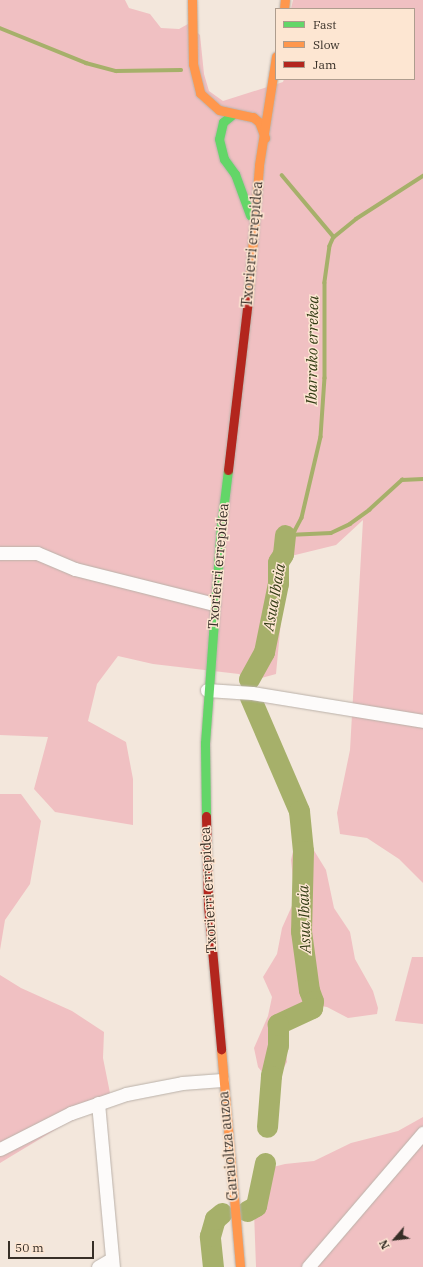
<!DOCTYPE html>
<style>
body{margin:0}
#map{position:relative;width:423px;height:1267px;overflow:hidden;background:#f3e7dc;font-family:"IBM Plex Serif",serif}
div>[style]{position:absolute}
.green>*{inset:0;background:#f0c0c2}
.stream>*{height:3.5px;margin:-1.75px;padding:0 1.75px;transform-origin:1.75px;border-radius:1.75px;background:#a6b06a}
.river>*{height:21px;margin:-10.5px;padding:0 10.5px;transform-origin:10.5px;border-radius:10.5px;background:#a6b06a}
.roads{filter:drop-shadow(0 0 1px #bab1a9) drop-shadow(0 0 1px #bab1a9)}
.street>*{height:13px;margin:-6.5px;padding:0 6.5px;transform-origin:6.5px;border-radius:6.5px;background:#fdfbfa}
.fast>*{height:9px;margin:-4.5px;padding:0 4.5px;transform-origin:4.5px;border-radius:4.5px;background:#63d668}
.slow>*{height:9px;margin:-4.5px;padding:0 4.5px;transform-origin:4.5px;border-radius:4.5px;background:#ff974d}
.jam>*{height:9px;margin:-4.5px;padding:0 4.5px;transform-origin:4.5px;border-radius:4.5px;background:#b3261e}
span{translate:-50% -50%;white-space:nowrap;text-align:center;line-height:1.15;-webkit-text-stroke:3px #fde6d2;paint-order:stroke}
.street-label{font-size:14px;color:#372f27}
.water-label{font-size:15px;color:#323b13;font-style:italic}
.legend{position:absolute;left:275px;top:8px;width:140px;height:72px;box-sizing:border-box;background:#fde6d2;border:1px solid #ae9d8e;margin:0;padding:5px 7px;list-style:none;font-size:12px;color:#372f27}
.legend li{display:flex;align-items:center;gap:8px;height:20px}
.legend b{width:20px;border:1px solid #ae9d8e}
.north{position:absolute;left:375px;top:1219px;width:40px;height:40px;-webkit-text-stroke:3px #fde6d2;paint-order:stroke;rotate:242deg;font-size:11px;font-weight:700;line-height:16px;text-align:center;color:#372f27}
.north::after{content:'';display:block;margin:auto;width:14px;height:18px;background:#372f27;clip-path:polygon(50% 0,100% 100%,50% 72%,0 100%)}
.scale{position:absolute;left:8px;top:1241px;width:86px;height:18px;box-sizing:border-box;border:2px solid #372f27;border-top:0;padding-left:5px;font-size:12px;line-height:14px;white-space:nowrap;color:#372f27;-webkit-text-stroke:3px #fde6d2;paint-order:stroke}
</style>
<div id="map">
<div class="green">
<i style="clip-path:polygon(0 0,125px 0,129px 8px,150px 14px,161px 28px,179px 29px,188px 24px,200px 35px,204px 74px,209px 91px,223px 101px,283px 82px,284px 79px,414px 79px,414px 9px,291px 9px,293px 0,423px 0,423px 883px,399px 859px,367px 838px,340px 834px,337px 813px,350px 750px,363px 520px,336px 545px,287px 557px,276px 674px,250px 681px,239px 674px,153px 664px,118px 656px,97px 684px,88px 721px,126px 742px,133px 779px,133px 825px,55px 812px,34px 789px,48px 737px,0 735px)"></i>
<i style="clip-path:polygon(0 794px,21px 794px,41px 821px,30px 884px,5px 920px,0 950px)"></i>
<i style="clip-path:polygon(297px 834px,310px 844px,326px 870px,334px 908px,350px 932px,355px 959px,373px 991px,378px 1008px,377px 1014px,348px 1018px,327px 1007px,315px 1005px,310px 1013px,284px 1023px,287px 1062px,283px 1069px,273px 1074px,262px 1072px,258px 1067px,254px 1048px,268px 1016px,272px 997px,263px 977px,277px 954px,282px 928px,295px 899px,291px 860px)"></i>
<i style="clip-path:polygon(412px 957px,423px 957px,423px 1024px,395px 1021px)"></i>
<i style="clip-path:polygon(0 975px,21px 988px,72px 1011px,104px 1032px,103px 1058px,112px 1103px,63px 1125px,0 1163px)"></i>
<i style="clip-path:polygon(423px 1117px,423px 1267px,256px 1267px,254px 1212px,259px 1205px,265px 1169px,285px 1164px,314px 1161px,351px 1143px,398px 1131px)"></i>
</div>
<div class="stream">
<i style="left:0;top:28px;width:93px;rotate:22.1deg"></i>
<i style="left:86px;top:63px;width:31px;rotate:15deg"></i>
<i style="left:116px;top:71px;width:65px;rotate:-0.9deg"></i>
<i style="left:282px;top:175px;width:81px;rotate:50deg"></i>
<i style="left:334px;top:237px;width:10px;rotate:114deg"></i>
<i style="left:330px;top:246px;width:37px;rotate:98deg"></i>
<i style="left:325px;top:283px;width:95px;rotate:90deg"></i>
<i style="left:325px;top:378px;width:59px;rotate:93.9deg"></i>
<i style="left:321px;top:437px;width:83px;rotate:103.2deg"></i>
<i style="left:302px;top:518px;width:15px;rotate:118deg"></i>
<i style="left:295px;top:531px;width:11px;rotate:158deg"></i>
<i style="left:334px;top:237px;width:28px;rotate:-39deg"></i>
<i style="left:356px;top:219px;width:80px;rotate:-32.7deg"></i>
<i style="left:288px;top:535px;width:43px;rotate:-2.7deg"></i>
<i style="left:331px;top:533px;width:21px;rotate:-25deg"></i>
<i style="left:350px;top:524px;width:24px;rotate:-36deg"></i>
<i style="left:369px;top:510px;width:45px;rotate:-42.3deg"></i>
<i style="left:402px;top:480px;width:21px;rotate:-3deg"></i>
</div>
<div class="river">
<i style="left:249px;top:679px;width:31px;rotate:-61deg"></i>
<i style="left:264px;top:652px;width:70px;rotate:-78.5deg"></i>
<i style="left:278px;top:583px;width:21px;rotate:-90deg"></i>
<i style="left:278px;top:562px;width:9px;rotate:-58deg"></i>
<i style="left:283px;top:554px;width:19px;rotate:-84deg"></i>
<i style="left:250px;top:697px;width:124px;rotate:66.7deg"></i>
<i style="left:299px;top:811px;width:40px;rotate:84.3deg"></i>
<i style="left:303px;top:851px;width:80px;rotate:91.4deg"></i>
<i style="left:301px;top:931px;width:60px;rotate:82.3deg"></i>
<i style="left:309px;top:990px;width:12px;rotate:70deg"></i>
<i style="left:313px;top:1001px;width:7px;rotate:98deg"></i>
<i style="left:312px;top:1008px;width:38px;rotate:155deg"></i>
<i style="left:278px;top:1024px;width:21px;rotate:90deg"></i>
<i style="left:278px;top:1045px;width:32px;rotate:103deg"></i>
<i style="left:271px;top:1076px;width:51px;rotate:94.5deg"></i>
<i style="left:247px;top:1211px;width:10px;rotate:-29deg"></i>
<i style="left:256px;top:1206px;width:44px;rotate:-78.2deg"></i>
<i style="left:213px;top:1267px;width:31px;rotate:-96deg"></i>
<i style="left:210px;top:1236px;width:18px;rotate:-74deg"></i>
<i style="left:215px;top:1219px;width:9px;rotate:-41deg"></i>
</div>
<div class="roads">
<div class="street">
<i style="left:0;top:553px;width:37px"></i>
<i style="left:37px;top:553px;width:41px;rotate:22.8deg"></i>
<i style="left:75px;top:569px;width:143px;rotate:14.1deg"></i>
<i style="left:207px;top:690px;width:45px;rotate:3.8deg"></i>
<i style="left:252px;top:693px;width:173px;rotate:9.3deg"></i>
<i style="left:98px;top:1103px;width:165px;rotate:84.8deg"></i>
<i style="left:0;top:1149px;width:80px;rotate:-26.9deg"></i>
<i style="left:71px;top:1113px;width:58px;rotate:-19.1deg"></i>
<i style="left:126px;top:1094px;width:57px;rotate:-11.1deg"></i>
<i style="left:182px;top:1083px;width:40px;rotate:-4.3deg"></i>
<i style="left:98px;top:1267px;width:16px;rotate:-30deg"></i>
<i style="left:308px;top:1267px;width:177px;rotate:-49.4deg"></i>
</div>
<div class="fast">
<i style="left:233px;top:114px;width:13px;rotate:141deg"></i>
<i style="left:223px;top:122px;width:17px;rotate:103deg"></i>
<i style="left:219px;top:139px;width:21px;rotate:76deg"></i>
<i style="left:224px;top:159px;width:19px;rotate:54deg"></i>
<i style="left:235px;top:174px;width:44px;rotate:69.9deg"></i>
<i style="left:206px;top:816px;width:73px;rotate:-90.8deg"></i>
<i style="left:205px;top:743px;width:217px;rotate:-85.8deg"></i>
<i style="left:221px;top:527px;width:57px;rotate:-83deg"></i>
</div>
<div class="slow">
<i style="left:192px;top:0;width:64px;rotate:89.1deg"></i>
<i style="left:193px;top:64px;width:30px;rotate:76deg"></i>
<i style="left:200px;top:93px;width:25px;rotate:42deg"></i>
<i style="left:219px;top:110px;width:35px;rotate:12deg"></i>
<i style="left:253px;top:117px;width:8px;rotate:40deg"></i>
<i style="left:259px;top:122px;width:17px;rotate:69deg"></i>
<i style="left:284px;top:9px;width:9px;rotate:-84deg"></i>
<i style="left:248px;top:300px;width:135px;rotate:-85.3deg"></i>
<i style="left:259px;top:165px;width:110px;rotate:-81.1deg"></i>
<i style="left:221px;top:1049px;width:219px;rotate:85deg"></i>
</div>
<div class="jam">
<i style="left:228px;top:470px;width:171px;rotate:-83.3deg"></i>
<i style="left:206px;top:816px;width:89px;rotate:88.7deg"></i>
<i style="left:208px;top:905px;width:145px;rotate:84.8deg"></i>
</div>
</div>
<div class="street-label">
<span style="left:252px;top:244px;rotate:-85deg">Txorierri errepidea</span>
<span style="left:218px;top:566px;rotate:-85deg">Txorierri errepidea</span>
<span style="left:208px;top:890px;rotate:-93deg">Txorierri errepidea</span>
<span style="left:228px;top:1146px;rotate:-95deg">Garaioltza auzoa</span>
</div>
<div class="water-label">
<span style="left:312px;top:350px;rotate:-89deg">Ibarrako errekea</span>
<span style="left:274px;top:597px;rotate:-80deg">Asua Ibaia</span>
<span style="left:304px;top:919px;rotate:-92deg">Asua Ibaia</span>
</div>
<ul class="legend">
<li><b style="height:5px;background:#63d668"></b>Fast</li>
<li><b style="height:5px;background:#ff974d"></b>Slow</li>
<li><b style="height:5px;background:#b3261e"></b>Jam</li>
</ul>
<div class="north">N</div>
<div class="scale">50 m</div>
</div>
